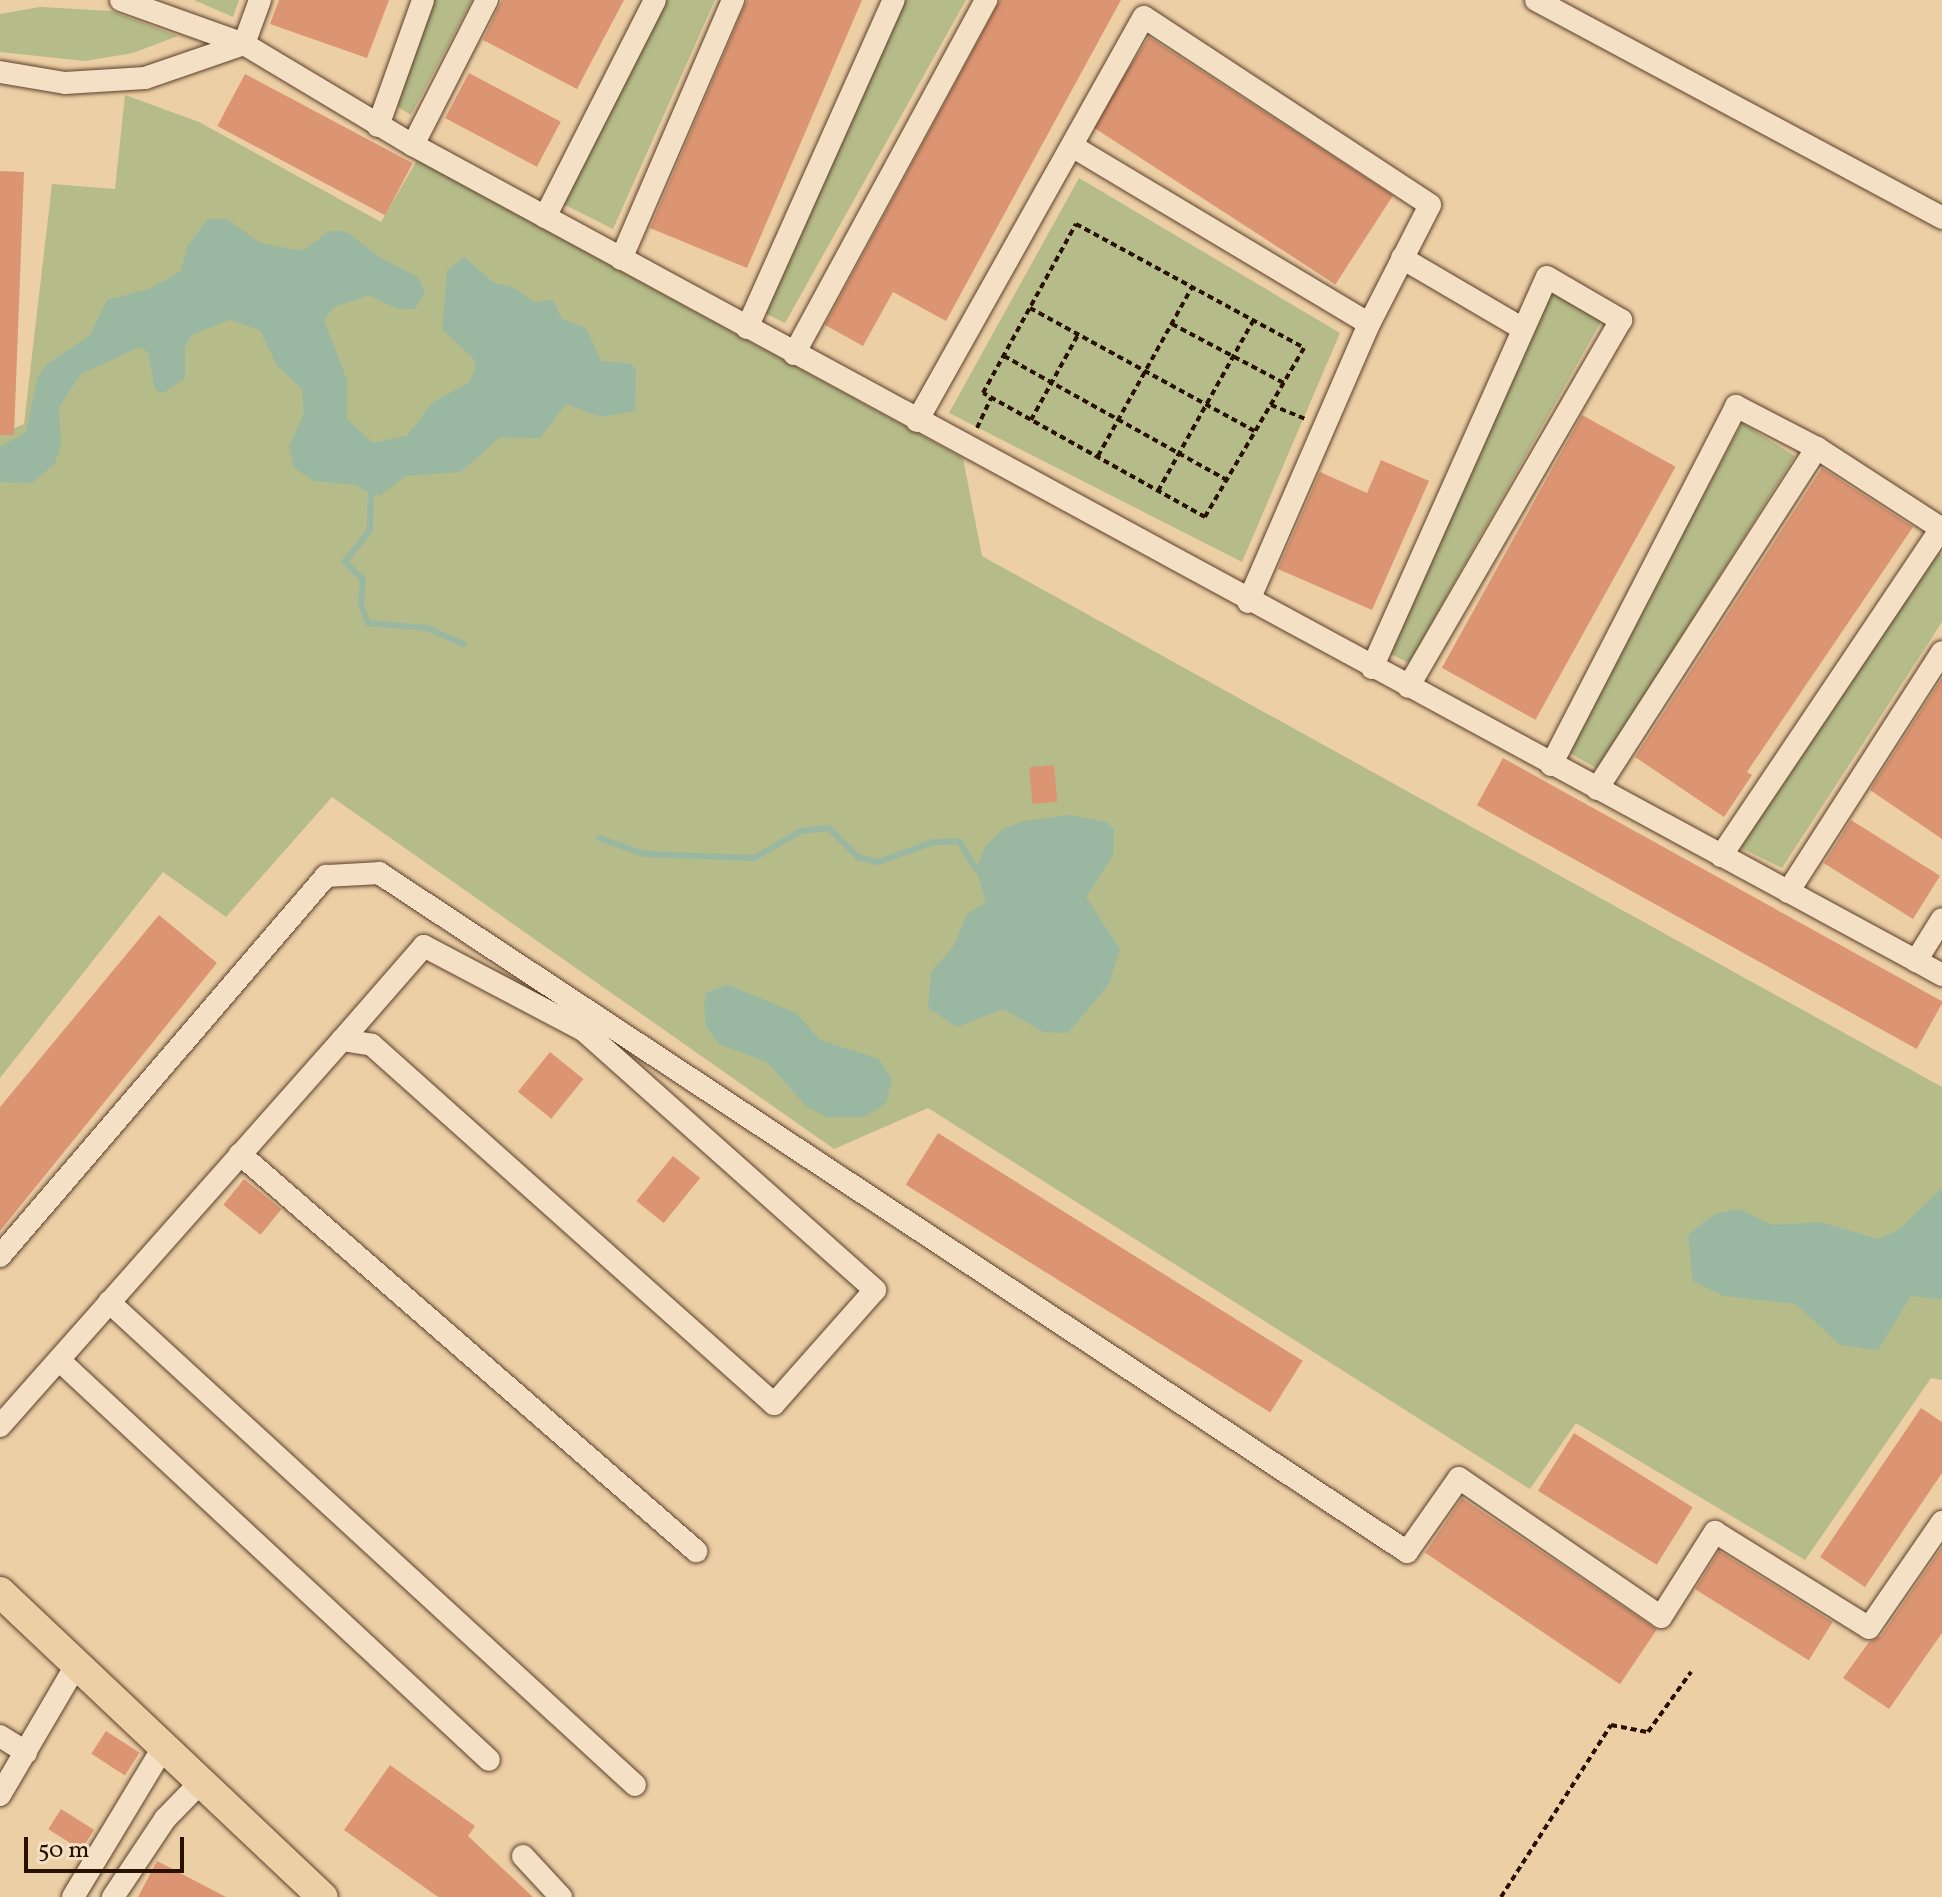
<!DOCTYPE html>
<style>
body{margin:0}
#map{position:relative;width:1942px;height:1897px;overflow:hidden;background:#edcfa6;font-family:Vollkorn,serif}
div>[style]{position:absolute}
.green>*{inset:0;background:#b5bb89}
.water>*{inset:0;background:#9ab7a2}
.stream>*{height:6px;margin:-3px;padding:0 3px;transform-origin:3px;border-radius:3px;background:#9ab7a2}
.building>*{inset:0;background:#dc9573;transform-origin:0 0}
.path>*{height:4px;margin-top:-2px;transform-origin:0;background:repeating-linear-gradient(90deg,#291100 0 6px,transparent 0 10px)}
.roads{filter:drop-shadow(0 0 2px #5a402a) drop-shadow(0 0 2px #5a402a)}
.minor>*{height:22px;margin:-11px;padding:0 11px;transform-origin:11px;border-radius:11px;background:#f3e0c5}
.major>*{height:30px;margin:-15px;padding:0 15px;transform-origin:15px;border-radius:15px;background:#edcfa6}
span{translate:-50% -50%;white-space:nowrap;text-align:center;line-height:1.15;-webkit-text-stroke:8px #f3e0c5;paint-order:stroke}
.scale{position:absolute;left:24px;top:1837px;width:160px;height:36px;box-sizing:border-box;border:4px solid #291100;border-top:0;padding-left:10px;font-size:24px;line-height:28px;white-space:nowrap;color:#291100;-webkit-text-stroke:6px #f3e0c5;paint-order:stroke}
</style>
<div id="map">
<div class="green">
<i style="clip-path:polygon(194px 0,239px 0,233px 17px)"></i>
<i style="clip-path:polygon(430px 0,472px 0,411px 115px,393px 104px)"></i>
<i style="clip-path:polygon(663px 0,715px 0,613px 229px,559px 202px)"></i>
<i style="clip-path:polygon(903px 0,966px 0,785px 323px,762px 312px)"></i>
<i style="clip-path:polygon(40px 7px,111px 11px,178px 36px,133px 53px,85px 61px,0 52px,0 14px)"></i>
<i style="clip-path:polygon(125px 95px,199px 122px,381px 222px,417px 160px,963px 458px,982px 556px,1942px 1087px,1942px 1380px,1931px 1378px,1805px 1560px,1576px 1423px,1530px 1489px,928px 1108px,834px 1149px,332px 797px,226px 917px,163px 872px,0 1078px,0 434px,24px 424px,52px 184px,115px 189px)"></i>
<i style="clip-path:polygon(1079px 178px,1340px 333px,1242px 562px,949px 413px)"></i>
<i style="clip-path:polygon(1550px 291px,1602px 320px,1409px 663px,1387px 652px)"></i>
<i style="clip-path:polygon(1742px 423px,1795px 456px,1598px 769px,1566px 751px)"></i>
<i style="clip-path:polygon(1935px 550px,1942px 555px,1942px 622px,1782px 868px,1739px 847px)"></i>
</div>
<div class="water">
<i style="clip-path:polygon(208px 219px,227px 219px,260px 243px,303px 251px,329px 231px,345px 231px,381px 258px,418px 277px,425px 293px,415px 309px,398px 309px,369px 295px,334px 307px,324px 320px,347px 380px,347px 419px,373px 443px,408px 435px,433px 402px,469px 383px,476px 366px,472px 357px,442px 329px,447px 271px,464px 257px,494px 283px,513px 287px,534px 302px,553px 300px,562px 319px,586px 328px,601px 361px,631px 364px,636px 369px,635px 411px,601px 417px,566px 404px,540px 438px,501px 437px,460px 472px,405px 476px,380px 496px,371px 494px,356px 485px,314px 481px,294px 468px,289px 447px,304px 413px,302px 389px,276px 364px,260px 330px,230px 320px,191px 335px,185px 347px,185px 378px,163px 393px,155px 390px,148px 352px,139px 347px,81px 374px,59px 407px,61px 443px,55px 463px,32px 483px,0 482px,0 447px,26px 432px,38px 377px,47px 364px,90px 335px,107px 300px,149px 289px,181px 271px,187px 247px)"></i>
<i style="clip-path:polygon(1071px 815px,1106px 822px,1114px 829px,1113px 855px,1086px 897px,1120px 949px,1109px 984px,1068px 1033px,1044px 1032px,1003px 1009px,957px 1027px,928px 1008px,931px 972px,953px 947px,967px 914px,986px 902px,976px 869px,985px 847px,1001px 830px,1024px 821px)"></i>
<i style="clip-path:polygon(728px 985px,796px 1013px,820px 1040px,879px 1059px,892px 1079px,886px 1103px,864px 1117px,827px 1117px,806px 1106px,767px 1062px,719px 1044px,706px 1026px,704px 1003px,707px 992px)"></i>
<i style="clip-path:polygon(1942px 1188px,1942px 1299px,1911px 1296px,1878px 1350px,1840px 1345px,1796px 1304px,1724px 1296px,1693px 1281px,1688px 1235px,1715px 1214px,1739px 1209px,1772px 1225px,1820px 1222px,1878px 1239px,1900px 1229px)"></i>
</div>
<div class="stream">
<i style="left:371px;top:494px;width:36px;rotate:92deg"></i>
<i style="left:370px;top:530px;width:41px;rotate:128deg"></i>
<i style="left:345px;top:562px;width:25px;rotate:45deg"></i>
<i style="left:363px;top:580px;width:25px;rotate:95deg"></i>
<i style="left:361px;top:605px;width:19px;rotate:69deg"></i>
<i style="left:368px;top:623px;width:59px;rotate:4.8deg"></i>
<i style="left:427px;top:628px;width:40px;rotate:23.4deg"></i>
<i style="left:599px;top:838px;width:48px;rotate:19.6deg"></i>
<i style="left:644px;top:854px;width:110px;rotate:2.1deg"></i>
<i style="left:754px;top:858px;width:54px;rotate:-29.9deg"></i>
<i style="left:801px;top:831px;width:28px;rotate:-6deg"></i>
<i style="left:829px;top:828px;width:41px;rotate:45deg"></i>
<i style="left:858px;top:857px;width:21px;rotate:14deg"></i>
<i style="left:878px;top:862px;width:59px;rotate:-19.7deg"></i>
<i style="left:934px;top:842px;width:25px;rotate:-2deg"></i>
<i style="left:959px;top:841px;width:33px;rotate:59deg"></i>
</div>
<div class="building">
<i style="clip-path:polygon(279px 0,389px 0,367px 58px,270px 24px)"></i>
<i style="clip-path:polygon(502px 0,624px 0,577px 89px,483px 40px)"></i>
<i style="clip-path:polygon(747px 0,862px 0,747px 268px,650px 228px)"></i>
<i style="clip-path:polygon(1000px 0,1121px 0,946px 321px,893px 292px,863px 346px,825px 325px)"></i>
<i style="left:1149px;top:37px;width:291px;height:106px;rotate:33deg"></i>
<i style="left:469px;top:73px;width:104px;height:51px;rotate:28deg"></i>
<i style="left:245px;top:74px;width:190px;height:59px;rotate:28deg"></i>
<i style="clip-path:polygon(0 171px,24px 172px,14px 435px,0 435px)"></i>
<i style="left:1582px;top:415px;width:107px;height:289px;rotate:29deg"></i>
<i style="clip-path:polygon(1381px 460px,1429px 481px,1372px 610px,1278px 569px,1320px 472px,1367px 493px)"></i>
<i style="clip-path:polygon(1822px 468px,1913px 527px,1747px 772px,1752px 775px,1724px 817px,1635px 757px)"></i>
<i style="clip-path:polygon(1942px 678px,1942px 839px,1870px 790px)"></i>
<i style="left:1503px;top:758px;width:503px;height:54px;rotate:29deg"></i>
<i style="left:1054px;top:765px;width:37px;height:25px;rotate:85deg"></i>
<i style="left:1851px;top:820px;width:105px;height:51px;rotate:32deg"></i>
<i style="clip-path:polygon(159px 915px,217px 963px,0 1231px,0 1107px)"></i>
<i style="left:550px;top:1052px;width:43px;height:51px;rotate:39deg"></i>
<i style="left:938px;top:1133px;width:430px;height:61px;rotate:32deg"></i>
<i style="left:673px;top:1156px;width:35px;height:58px;rotate:39deg"></i>
<i style="left:244px;top:1179px;width:48px;height:33px;rotate:39deg"></i>
<i style="clip-path:polygon(1921px 1408px,1942px 1422px,1942px 1473px,1865px 1587px,1820px 1557px)"></i>
<i style="left:1574px;top:1433px;width:140px;height:68px;rotate:32deg"></i>
<i style="left:1462px;top:1498px;width:235px;height:66px;rotate:34deg"></i>
<i style="clip-path:polygon(1942px 1547px,1942px 1633px,1889px 1709px,1843px 1678px,1869px 1642px,1881px 1636px)"></i>
<i style="left:1719px;top:1551px;width:134px;height:45px;rotate:32deg"></i>
<i style="left:106px;top:1731px;width:40px;height:27px;rotate:33deg"></i>
<i style="clip-path:polygon(390px 1765px,475px 1826px,468px 1836px,533px 1897px,438px 1897px,344px 1830px)"></i>
<i style="left:61px;top:1809px;width:39px;height:24px;rotate:32deg"></i>
<i style="clip-path:polygon(157px 1861px,226px 1897px,138px 1897px)"></i>
</div>
<div class="path">
<i style="left:1076px;top:224px;width:260px;rotate:28.5deg"></i>
<i style="left:1304px;top:348px;width:196px;rotate:120.4deg"></i>
<i style="left:1205px;top:517px;width:254px;rotate:-150.8deg"></i>
<i style="left:983px;top:393px;width:193px;rotate:-61.2deg"></i>
<i style="left:1030px;top:308px;width:256px;rotate:28.7deg"></i>
<i style="left:1172px;top:324px;width:127px;rotate:27.8deg"></i>
<i style="left:1004px;top:356px;width:255px;rotate:29.1deg"></i>
<i style="left:1271px;top:405px;width:38px;rotate:22deg"></i>
<i style="left:1031px;top:420px;width:97px;rotate:-61.1deg"></i>
<i style="left:977px;top:428px;width:33px;rotate:-65deg"></i>
<i style="left:1098px;top:456px;width:193px;rotate:-60.9deg"></i>
<i style="left:1158px;top:491px;width:195px;rotate:-60.8deg"></i>
<i style="left:1501px;top:1897px;width:204px;rotate:-57.4deg"></i>
<i style="left:1611px;top:1725px;width:38px;rotate:11deg"></i>
<i style="left:1648px;top:1732px;width:74px;rotate:-54.4deg"></i>
</div>
<div class="roads">
<div class="minor">
<i style="left:121px;top:0;width:131px;rotate:19.7deg"></i>
<i style="left:244px;top:44px;width:197px;rotate:30.9deg"></i>
<i style="left:413px;top:145px;width:1740px;rotate:28.49deg"></i>
<i style="left:1536px;top:0;width:461px;rotate:28.2deg"></i>
<i style="left:0;top:72px;width:66px;rotate:9.6deg"></i>
<i style="left:65px;top:83px;width:80px;rotate:-3.6deg"></i>
<i style="left:145px;top:78px;width:105px;rotate:-19deg"></i>
<i style="left:244px;top:44px;width:47px;rotate:-70deg"></i>
<i style="left:378px;top:126px;width:134px;rotate:-70.3deg"></i>
<i style="left:413px;top:145px;width:163px;rotate:-63deg"></i>
<i style="left:1072px;top:146px;width:346px;rotate:30.9deg"></i>
<i style="left:1369px;top:324px;width:303px;rotate:113.5deg"></i>
<i style="left:545px;top:217px;width:243px;rotate:-63.1deg"></i>
<i style="left:1402px;top:258px;width:140px;rotate:30.4deg"></i>
<i style="left:621px;top:259px;width:282px;rotate:-66.6deg"></i>
<i style="left:747px;top:328px;width:359px;rotate:-65.9deg"></i>
<i style="left:794px;top:354px;width:403px;rotate:-61.5deg"></i>
<i style="left:917px;top:421px;width:463px;rotate:-60.7deg"></i>
<i style="left:1144px;top:17px;width:342px;rotate:33.3deg"></i>
<i style="left:1430px;top:205px;width:134px;rotate:117.1deg"></i>
<i style="left:1372px;top:668px;width:428px;rotate:-65.9deg"></i>
<i style="left:1547px;top:277px;width:86px;rotate:30.2deg"></i>
<i style="left:1621px;top:320px;width:424px;rotate:120.1deg"></i>
<i style="left:1551px;top:765px;width:404px;rotate:-62.7deg"></i>
<i style="left:1736px;top:406px;width:91px;rotate:27.4deg"></i>
<i style="left:1817px;top:448px;width:149px;rotate:32.9deg"></i>
<i style="left:1597px;top:789px;width:406px;rotate:-57.2deg"></i>
<i style="left:1721px;top:856px;width:395px;rotate:-56.1deg"></i>
<i style="left:1788px;top:892px;width:285px;rotate:-57.3deg"></i>
<i style="left:1916px;top:961px;width:49px;rotate:-58.2deg"></i>
<i style="left:240px;top:1154px;width:605px;rotate:41.04deg"></i>
<i style="left:0;top:1256px;width:501px;rotate:-49.37deg"></i>
<i style="left:326px;top:876px;width:53px;rotate:-3.2deg"></i>
<i style="left:379px;top:873px;width:1232px;rotate:33.44deg"></i>
<i style="left:1407px;top:1552px;width:90px;rotate:-54.9deg"></i>
<i style="left:1459px;top:1478px;width:245px;rotate:34.5deg"></i>
<i style="left:1661px;top:1617px;width:101px;rotate:-57.6deg"></i>
<i style="left:1715px;top:1532px;width:181px;rotate:31.9deg"></i>
<i style="left:1869px;top:1628px;width:129px;rotate:-55.4deg"></i>
<i style="left:109px;top:1302px;width:714px;rotate:42.56deg"></i>
<i style="left:59px;top:1360px;width:587px;rotate:42.93deg"></i>
<i style="left:0;top:1426px;width:516px;rotate:-48.46deg"></i>
<i style="left:342px;top:1040px;width:30px;rotate:9deg"></i>
<i style="left:372px;top:1045px;width:539px;rotate:41.77deg"></i>
<i style="left:774px;top:1404px;width:152px;rotate:-48.5deg"></i>
<i style="left:875px;top:1290px;width:391px;rotate:-138.3deg"></i>
<i style="left:583px;top:1030px;width:180px;rotate:-152.2deg"></i>
<i style="left:424px;top:946px;width:125px;rotate:131.1deg"></i>
<i style="left:0;top:1736px;width:31px;rotate:32deg"></i>
<i style="left:0;top:1795px;width:152px;rotate:-59.6deg"></i>
<i style="left:523px;top:1856px;width:56px;rotate:47.2deg"></i>
<i style="left:73px;top:1897px;width:176px;rotate:-58.9deg"></i>
<i style="left:113px;top:1897px;width:94px;rotate:-56.3deg"></i>
<i style="left:165px;top:1819px;width:52px;rotate:-45.8deg"></i>
</div>
<div class="major">
<i style="left:0;top:1592px;width:444px;rotate:43.4deg"></i>
</div>
</div>
<div class="scale">50 m</div>
</div>
